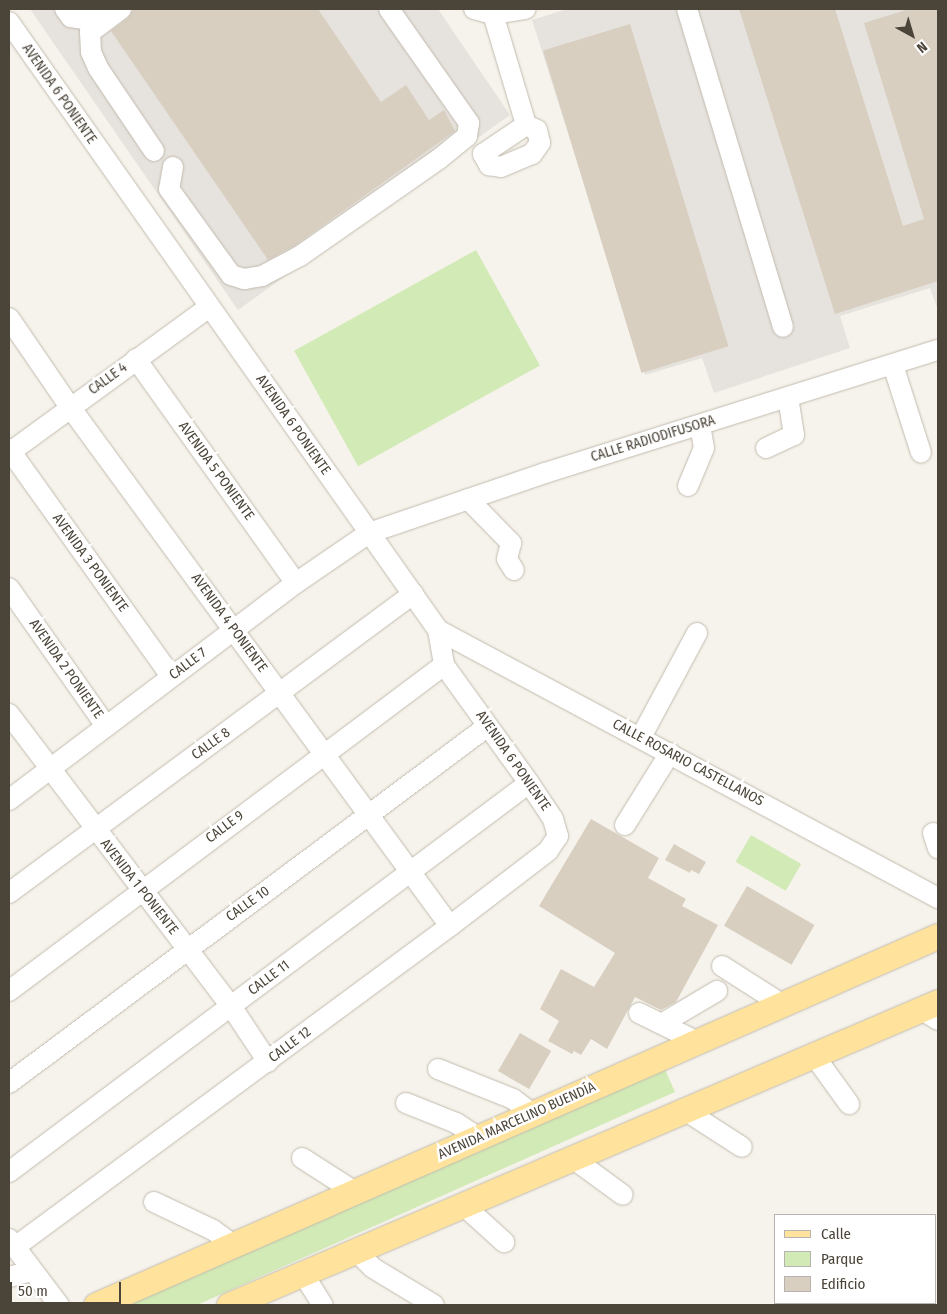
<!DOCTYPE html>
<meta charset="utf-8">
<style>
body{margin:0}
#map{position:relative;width:947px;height:1314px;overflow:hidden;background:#f6f3ec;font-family:"Fira Sans Condensed",sans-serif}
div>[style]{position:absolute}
.industrial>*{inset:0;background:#e6e2dd}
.green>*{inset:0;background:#d2eab5;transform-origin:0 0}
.building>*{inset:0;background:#d8cfc1;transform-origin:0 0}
.roads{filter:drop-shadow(0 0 1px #c2bbae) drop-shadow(0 0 1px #c2bbae)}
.minor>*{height:20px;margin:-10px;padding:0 10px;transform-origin:10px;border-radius:10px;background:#fff}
.major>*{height:25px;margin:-12.5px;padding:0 12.5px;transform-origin:12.5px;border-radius:12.5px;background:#ffe39c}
span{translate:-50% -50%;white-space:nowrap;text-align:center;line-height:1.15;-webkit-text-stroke:5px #fff;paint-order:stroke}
.street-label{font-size:14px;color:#4b4439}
.frame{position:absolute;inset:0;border:10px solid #4b4439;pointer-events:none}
.legend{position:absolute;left:774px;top:1214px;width:162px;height:90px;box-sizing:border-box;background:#fff;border:1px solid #b7b4b0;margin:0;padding:6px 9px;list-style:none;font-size:15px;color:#4b4439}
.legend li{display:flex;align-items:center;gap:10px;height:25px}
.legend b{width:25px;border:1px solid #b7b4b0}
.north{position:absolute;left:887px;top:10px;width:50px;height:50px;-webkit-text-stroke:4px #fff;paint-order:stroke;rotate:141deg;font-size:14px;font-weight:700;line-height:20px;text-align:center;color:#4b4439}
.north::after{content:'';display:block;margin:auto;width:18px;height:22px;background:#4b4439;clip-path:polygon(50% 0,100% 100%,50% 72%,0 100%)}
.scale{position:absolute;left:10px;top:1282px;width:111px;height:22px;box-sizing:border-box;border:2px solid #4b4439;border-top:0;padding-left:6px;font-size:15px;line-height:18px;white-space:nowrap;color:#4b4439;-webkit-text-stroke:4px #fff;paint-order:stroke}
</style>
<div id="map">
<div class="industrial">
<i style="clip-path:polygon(30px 9px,438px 9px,510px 115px,238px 310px)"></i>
<i style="clip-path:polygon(567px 9px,938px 9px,938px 310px,930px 288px,840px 316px,850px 348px,714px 393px,702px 358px,645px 375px,532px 20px)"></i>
</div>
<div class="green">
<i style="left:476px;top:250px;width:132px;height:208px;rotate:61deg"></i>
<i style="left:751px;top:835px;width:58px;height:31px;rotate:30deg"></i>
<i style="clip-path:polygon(662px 1063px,675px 1092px,197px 1305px,108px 1305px)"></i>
</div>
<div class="building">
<i style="clip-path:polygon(134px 9px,318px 9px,381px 102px,406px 85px,429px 120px,444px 110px,455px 131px,294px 246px,268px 260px,111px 31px,128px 18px)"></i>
<i style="clip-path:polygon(739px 9px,835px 9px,903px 226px,924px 219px,864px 23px,909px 9px,938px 9px,938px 281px,835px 314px)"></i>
<i style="left:630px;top:24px;width:337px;height:91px;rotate:73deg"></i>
<i style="clip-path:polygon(591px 819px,659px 858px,648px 878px,686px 899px,682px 906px,718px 925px,676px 1002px,661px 1010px,635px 997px,607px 1049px,591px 1039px,581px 1055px,574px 1051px,572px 1054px,548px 1041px,559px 1021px,540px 1009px,561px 969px,594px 987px,615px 953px,539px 906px)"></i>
<i style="clip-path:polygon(674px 844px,706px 862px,699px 874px,691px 870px,690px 873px,665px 860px)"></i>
<i style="left:747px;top:886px;width:78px;height:46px;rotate:30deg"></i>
<i style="left:520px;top:1033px;width:36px;height:44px;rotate:30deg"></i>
</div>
<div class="roads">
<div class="minor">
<i style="left:65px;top:9px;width:10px;rotate:53deg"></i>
<i style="left:71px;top:17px;width:13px;rotate:9deg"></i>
<i style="left:84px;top:19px;width:22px;rotate:-27deg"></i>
<i style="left:121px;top:9px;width:39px;rotate:143deg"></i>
<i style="left:90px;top:32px;width:20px;rotate:87deg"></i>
<i style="left:91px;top:52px;width:17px;rotate:66deg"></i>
<i style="left:98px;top:68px;width:100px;rotate:56deg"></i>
<i style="left:474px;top:9px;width:20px;rotate:15deg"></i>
<i style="left:493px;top:14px;width:33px;rotate:-9deg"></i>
<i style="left:687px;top:9px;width:332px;rotate:73.2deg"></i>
<i style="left:493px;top:14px;width:116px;rotate:73.4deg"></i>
<i style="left:526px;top:125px;width:52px;rotate:146deg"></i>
<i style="left:483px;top:154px;width:13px;rotate:61deg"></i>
<i style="left:489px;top:165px;width:12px;rotate:9deg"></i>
<i style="left:501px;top:167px;width:34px;rotate:-23deg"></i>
<i style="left:532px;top:154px;width:14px;rotate:-54deg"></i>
<i style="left:540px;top:143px;width:13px;rotate:-103deg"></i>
<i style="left:537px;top:130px;width:12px;rotate:-156deg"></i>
<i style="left:9px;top:22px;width:744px;rotate:54.79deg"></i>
<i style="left:438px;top:630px;width:36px;rotate:80deg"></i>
<i style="left:444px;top:665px;width:145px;rotate:54.2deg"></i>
<i style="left:529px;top:783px;width:43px;rotate:56.3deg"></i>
<i style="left:553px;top:819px;width:18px;rotate:74deg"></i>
<i style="left:558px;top:836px;width:18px;rotate:124deg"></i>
<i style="left:548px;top:851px;width:123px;rotate:142.6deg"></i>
<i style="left:450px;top:926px;width:541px;rotate:143.58deg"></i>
<i style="left:173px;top:167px;width:22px;rotate:100deg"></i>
<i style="left:169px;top:189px;width:106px;rotate:54.2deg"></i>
<i style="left:231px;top:275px;width:14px;rotate:17deg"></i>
<i style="left:244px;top:279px;width:18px;rotate:-9deg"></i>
<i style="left:262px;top:276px;width:43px;rotate:-27.8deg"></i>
<i style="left:300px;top:256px;width:169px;rotate:-34.9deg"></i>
<i style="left:439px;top:159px;width:36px;rotate:-39deg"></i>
<i style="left:467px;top:136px;width:13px;rotate:-81deg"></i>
<i style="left:469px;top:123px;width:139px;rotate:-125.1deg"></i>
<i style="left:9px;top:318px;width:108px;rotate:55.6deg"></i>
<i style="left:70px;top:407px;width:643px;rotate:53.79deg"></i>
<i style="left:136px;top:359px;width:275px;rotate:54.5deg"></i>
<i style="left:893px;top:365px;width:92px;rotate:72.3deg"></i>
<i style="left:766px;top:448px;width:31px;rotate:-25deg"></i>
<i style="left:794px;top:435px;width:37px;rotate:-99deg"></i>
<i style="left:9px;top:449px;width:279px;rotate:54.5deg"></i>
<i style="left:9px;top:453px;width:248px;rotate:-36.1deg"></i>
<i style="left:688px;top:486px;width:41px;rotate:-67.2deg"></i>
<i style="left:704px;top:448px;width:23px;rotate:-100deg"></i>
<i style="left:468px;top:499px;width:62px;rotate:45.7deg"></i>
<i style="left:511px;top:543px;width:16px;rotate:104deg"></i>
<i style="left:507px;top:559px;width:13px;rotate:58deg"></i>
<i style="left:9px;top:588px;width:169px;rotate:54.9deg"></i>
<i style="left:438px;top:630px;width:567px;rotate:28.19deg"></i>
<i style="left:9px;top:714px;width:367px;rotate:52.8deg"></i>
<i style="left:231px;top:1006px;width:67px;rotate:56.5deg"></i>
<i style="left:641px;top:737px;width:118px;rotate:-61.7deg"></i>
<i style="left:9px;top:800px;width:360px;rotate:-37.1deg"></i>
<i style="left:296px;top:583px;width:88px;rotate:-34.4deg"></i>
<i style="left:369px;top:533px;width:186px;rotate:-18.8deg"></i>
<i style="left:545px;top:473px;width:412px;rotate:-17.4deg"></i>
<i style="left:625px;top:825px;width:85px;rotate:-58deg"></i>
<i style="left:933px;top:833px;width:16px;rotate:72deg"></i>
<i style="left:9px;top:893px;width:503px;rotate:-36.51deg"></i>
<i style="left:722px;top:966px;width:72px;rotate:32.6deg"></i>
<i style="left:9px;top:991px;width:544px;rotate:-36.85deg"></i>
<i style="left:921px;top:1009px;width:20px;rotate:33deg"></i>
<i style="left:639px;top:1013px;width:66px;rotate:26.2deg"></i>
<i style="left:663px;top:1023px;width:63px;rotate:-30.7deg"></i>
<i style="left:813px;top:1054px;width:62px;rotate:54.2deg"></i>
<i style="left:438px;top:1069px;width:81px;rotate:21.8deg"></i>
<i style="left:513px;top:1099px;width:25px;rotate:37deg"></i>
<i style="left:9px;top:1083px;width:597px;rotate:-36.7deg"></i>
<i style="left:406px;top:1103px;width:54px;rotate:21.8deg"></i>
<i style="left:456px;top:1123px;width:27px;rotate:33deg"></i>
<i style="left:683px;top:1109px;width:70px;rotate:32.8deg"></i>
<i style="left:571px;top:1157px;width:64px;rotate:36.2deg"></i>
<i style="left:302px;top:1158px;width:63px;rotate:32.7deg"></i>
<i style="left:9px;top:1172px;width:649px;rotate:-36.8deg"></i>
<i style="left:154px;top:1202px;width:65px;rotate:25.4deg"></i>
<i style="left:213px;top:1230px;width:26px;rotate:36deg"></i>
<i style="left:462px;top:1204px;width:57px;rotate:42.1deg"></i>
<i style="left:9px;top:1239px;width:83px;rotate:52.9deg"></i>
<i style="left:355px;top:1250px;width:25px;rotate:45deg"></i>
<i style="left:373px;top:1268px;width:71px;rotate:31.2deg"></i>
<i style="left:302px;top:1272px;width:39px;rotate:58deg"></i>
<i style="left:9px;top:1277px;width:24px;rotate:-15deg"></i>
</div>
<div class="major">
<i style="left:96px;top:1305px;width:919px;rotate:-23.67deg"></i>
<i style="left:229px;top:1305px;width:771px;rotate:-23.14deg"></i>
</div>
</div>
<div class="street-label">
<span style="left:59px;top:94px;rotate:55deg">AVENIDA 6 PONIENTE</span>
<span style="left:108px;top:379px;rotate:-36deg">CALLE 4</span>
<span style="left:293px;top:425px;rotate:55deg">AVENIDA 6 PONIENTE</span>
<span style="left:653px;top:439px;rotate:-17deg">CALLE RADIODIFUSORA</span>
<span style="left:216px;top:471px;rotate:54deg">AVENIDA 5 PONIENTE</span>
<span style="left:90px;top:563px;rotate:54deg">AVENIDA 3 PONIENTE</span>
<span style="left:229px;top:623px;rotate:54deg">AVENIDA 4 PONIENTE</span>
<span style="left:188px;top:664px;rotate:-37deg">CALLE 7</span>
<span style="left:66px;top:669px;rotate:55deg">AVENIDA 2 PONIENTE</span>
<span style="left:211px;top:744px;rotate:-36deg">CALLE 8</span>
<span style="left:513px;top:761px;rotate:55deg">AVENIDA 6 PONIENTE</span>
<span style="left:688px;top:763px;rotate:28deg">CALLE ROSARIO CASTELLANOS</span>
<span style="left:225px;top:827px;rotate:-37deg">CALLE 9</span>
<span style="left:139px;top:887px;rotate:52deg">AVENIDA 1 PONIENTE</span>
<span style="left:248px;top:904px;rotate:-36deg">CALLE 10</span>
<span style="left:269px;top:978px;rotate:-37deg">CALLE 11</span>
<span style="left:290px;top:1045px;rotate:-37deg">CALLE 12</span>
<span style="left:517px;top:1121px;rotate:-24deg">AVENIDA MARCELINO BUENDÍA</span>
</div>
<div class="frame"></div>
<ul class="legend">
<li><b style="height:6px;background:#ffe39c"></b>Calle</li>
<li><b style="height:14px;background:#d2eab5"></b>Parque</li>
<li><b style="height:14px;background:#d8cfc1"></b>Edificio</li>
</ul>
<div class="north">N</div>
<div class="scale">50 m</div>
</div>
